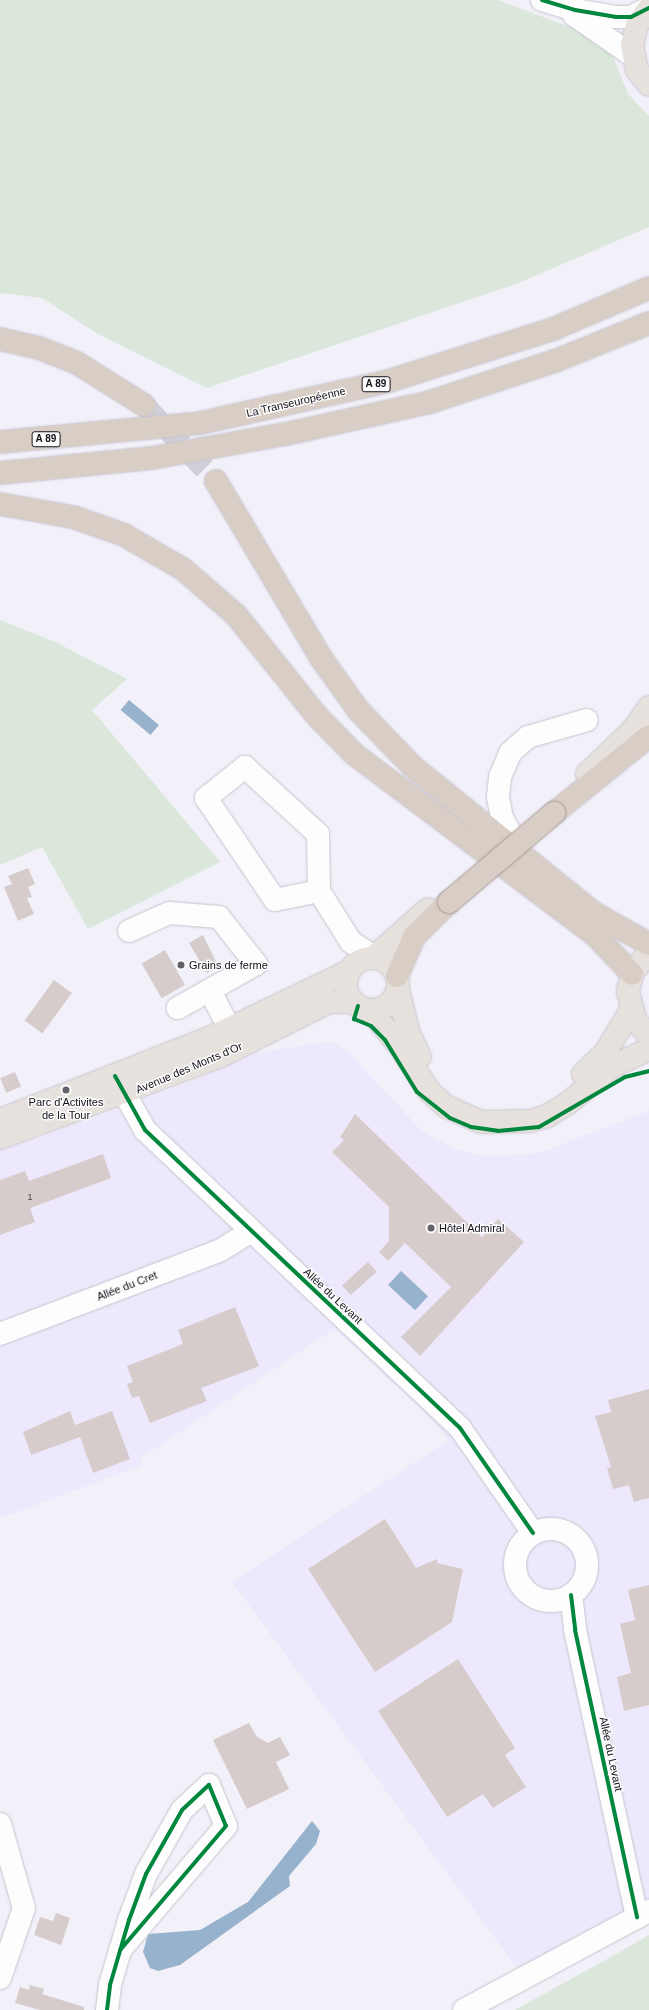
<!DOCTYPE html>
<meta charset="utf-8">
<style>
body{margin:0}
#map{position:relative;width:649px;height:2010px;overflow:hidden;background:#f2f0f9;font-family:Arial,sans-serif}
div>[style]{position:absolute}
.built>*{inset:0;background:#eee8fc}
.green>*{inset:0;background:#dbe7da}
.water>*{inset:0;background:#96b2cc;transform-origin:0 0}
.building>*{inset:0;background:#d6cccb;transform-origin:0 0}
.highway-tunnel>*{height:22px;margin-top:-11px;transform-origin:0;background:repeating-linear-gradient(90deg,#d1cfd8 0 22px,transparent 0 33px)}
.roads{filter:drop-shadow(0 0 1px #c7c4cd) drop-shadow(0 0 1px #c7c4cd)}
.minor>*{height:22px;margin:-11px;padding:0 11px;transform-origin:11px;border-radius:11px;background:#fdfdfe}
.minor>.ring{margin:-11px;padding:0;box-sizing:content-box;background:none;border:22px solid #fdfdfe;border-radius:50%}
.major>*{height:22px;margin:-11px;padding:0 11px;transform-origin:11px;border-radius:11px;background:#e6e1dc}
.major>.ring{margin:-11px;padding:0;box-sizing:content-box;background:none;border:22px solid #e6e1dc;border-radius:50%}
.highway>*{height:22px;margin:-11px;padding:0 11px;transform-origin:11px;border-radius:11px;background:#d8cec5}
.bridges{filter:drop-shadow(0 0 1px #a49a94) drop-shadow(0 0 1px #a49a94)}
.highway-bridge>*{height:22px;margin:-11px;padding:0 11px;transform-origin:11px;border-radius:11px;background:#d8cec5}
.cycleway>*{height:4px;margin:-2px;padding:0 2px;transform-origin:2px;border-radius:2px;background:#00873e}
.dots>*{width:11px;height:11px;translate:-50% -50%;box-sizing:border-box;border:2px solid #fcfcfc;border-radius:50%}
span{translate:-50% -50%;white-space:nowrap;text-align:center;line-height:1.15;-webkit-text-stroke:3px #fcfcfc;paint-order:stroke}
.number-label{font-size:9px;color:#454047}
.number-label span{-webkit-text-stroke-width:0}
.shield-label span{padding:1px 3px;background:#fcfcfc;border:1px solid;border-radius:3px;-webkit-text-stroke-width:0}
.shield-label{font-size:10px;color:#15121b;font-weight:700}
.street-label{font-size:11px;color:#15121b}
.poi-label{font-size:11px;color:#15121b}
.left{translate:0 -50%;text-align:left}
</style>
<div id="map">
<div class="built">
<i style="clip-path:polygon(331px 1041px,349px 1053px,421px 1130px,453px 1148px,486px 1157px,539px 1153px,649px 1111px,649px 1910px,523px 1976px,232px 1582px,449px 1440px,427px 1415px,334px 1329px,141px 1458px,143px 1465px,0 1518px,0 1151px,183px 1085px,256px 1053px)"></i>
</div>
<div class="green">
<i style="clip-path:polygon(0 0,498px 0,583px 32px,613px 56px,628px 94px,649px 116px,649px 227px,516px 284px,207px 388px,98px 334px,42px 298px,0 293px)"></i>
<i style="clip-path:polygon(0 620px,55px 642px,127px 679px,92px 710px,220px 862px,88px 929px,42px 847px,0 865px)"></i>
<i style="clip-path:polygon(649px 1935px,649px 2010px,515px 2010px,609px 1958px)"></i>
</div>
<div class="water">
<i style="left:129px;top:700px;width:39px;height:13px;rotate:40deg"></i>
<i style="left:401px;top:1271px;width:37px;height:19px;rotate:43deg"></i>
<i style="clip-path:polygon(312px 1821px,320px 1831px,316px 1844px,289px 1876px,290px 1886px,180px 1965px,158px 1971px,150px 1968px,143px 1952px,148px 1934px,200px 1930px,248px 1902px)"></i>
</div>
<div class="building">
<i style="clip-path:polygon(28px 868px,35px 884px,28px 887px,32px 897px,27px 898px,34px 914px,18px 921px,4px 887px,12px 884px,8px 876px)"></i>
<i style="clip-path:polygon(203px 935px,218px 966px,207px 973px,189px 943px)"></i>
<i style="left:165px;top:950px;width:40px;height:27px;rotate:60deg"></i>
<i style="left:54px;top:980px;width:22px;height:50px;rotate:36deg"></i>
<i style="left:15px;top:1072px;width:16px;height:16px;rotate:68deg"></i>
<i style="clip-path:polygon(355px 1114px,482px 1237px,498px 1219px,524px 1242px,420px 1356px,401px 1337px,451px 1287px,405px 1243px,388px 1261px,379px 1252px,389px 1241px,389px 1207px,332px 1152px,344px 1140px,340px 1137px)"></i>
<i style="clip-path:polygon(103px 1154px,111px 1178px,30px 1208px,35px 1222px,0 1235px,0 1180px,25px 1171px,29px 1181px)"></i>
<i style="left:368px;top:1262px;width:13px;height:35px;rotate:48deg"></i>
<i style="clip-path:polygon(235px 1307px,259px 1366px,201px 1388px,207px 1401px,150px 1423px,139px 1396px,132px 1398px,127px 1384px,133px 1382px,127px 1366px,183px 1344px,178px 1330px)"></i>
<i style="clip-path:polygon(649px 1389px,649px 1498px,634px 1502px,629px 1485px,613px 1489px,607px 1468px,611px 1467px,595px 1416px,611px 1412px,608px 1400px)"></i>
<i style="clip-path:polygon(70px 1411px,75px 1425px,112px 1411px,130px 1459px,93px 1473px,80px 1437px,31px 1455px,23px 1432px)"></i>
<i style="clip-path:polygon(385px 1519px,416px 1568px,437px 1559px,437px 1563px,463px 1569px,452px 1622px,375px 1672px,308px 1569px)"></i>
<i style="clip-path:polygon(649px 1585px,649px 1705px,624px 1711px,617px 1677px,631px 1673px,620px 1624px,635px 1620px,628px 1590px)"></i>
<i style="clip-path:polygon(458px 1659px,515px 1748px,505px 1755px,526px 1787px,493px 1808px,483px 1794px,447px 1817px,378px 1711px)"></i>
<i style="clip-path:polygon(249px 1723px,257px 1737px,268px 1743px,280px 1737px,290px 1755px,276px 1762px,289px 1789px,247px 1809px,213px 1740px)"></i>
<i style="clip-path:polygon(56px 1913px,70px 1918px,61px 1945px,34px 1935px,40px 1917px,53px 1921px)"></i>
<i style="clip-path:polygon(30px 1985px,44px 1989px,42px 1994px,84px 2007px,84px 2010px,40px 2010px,15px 2003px,20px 1987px,29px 1990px)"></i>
</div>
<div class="highway-tunnel">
<i style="left:144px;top:405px;width:105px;rotate:46.5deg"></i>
</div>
<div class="roads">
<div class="minor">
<i style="left:542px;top:0;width:34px;rotate:17deg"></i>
<i style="left:575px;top:10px;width:42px;rotate:9.7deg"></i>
<i style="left:616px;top:17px;width:15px"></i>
<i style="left:631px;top:17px;width:20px;rotate:-27deg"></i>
<i style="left:574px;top:15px;width:72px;rotate:34.8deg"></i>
<i style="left:523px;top:855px;width:43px;rotate:-119.6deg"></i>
<i style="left:502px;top:818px;width:21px;rotate:-101deg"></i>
<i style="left:498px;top:797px;width:20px;rotate:-84deg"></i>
<i style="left:500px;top:777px;width:26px;rotate:-67deg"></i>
<i style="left:510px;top:753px;width:24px;rotate:-42deg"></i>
<i style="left:528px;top:737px;width:61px;rotate:-16.1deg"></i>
<i style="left:319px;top:891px;width:45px;rotate:168.4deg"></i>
<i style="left:275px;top:900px;width:123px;rotate:-124.1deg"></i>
<i style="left:206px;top:798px;width:50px;rotate:-38.5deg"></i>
<i style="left:245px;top:767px;width:99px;rotate:42.5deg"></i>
<i style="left:318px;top:834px;width:57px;rotate:89deg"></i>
<i style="left:319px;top:891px;width:60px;rotate:57.9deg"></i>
<i style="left:351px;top:942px;width:27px;rotate:33deg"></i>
<i style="left:129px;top:931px;width:44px;rotate:-24.2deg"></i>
<i style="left:169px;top:913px;width:50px;rotate:4.6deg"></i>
<i style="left:219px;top:917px;width:60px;rotate:51.8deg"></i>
<i style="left:256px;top:964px;width:90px;rotate:150.6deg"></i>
<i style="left:210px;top:991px;width:61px;rotate:62.6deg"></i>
<i style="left:115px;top:1076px;width:62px;rotate:60.9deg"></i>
<i style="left:145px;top:1130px;width:434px;rotate:43.4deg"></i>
<i style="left:460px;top:1428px;width:128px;rotate:55.2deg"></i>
<i style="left:0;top:1334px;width:236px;rotate:-20.8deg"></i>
<i style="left:221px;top:1250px;width:36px;rotate:-32deg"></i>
<i class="ring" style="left:515px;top:1529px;width:50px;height:50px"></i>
<i style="left:571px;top:1595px;width:35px;rotate:83deg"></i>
<i style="left:575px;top:1630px;width:294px;rotate:77.8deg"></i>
<i style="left:0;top:1824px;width:87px;rotate:74.1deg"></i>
<i style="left:24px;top:1908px;width:74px;rotate:108.9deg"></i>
<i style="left:107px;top:2010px;width:25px;rotate:-83deg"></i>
<i style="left:110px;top:1985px;width:68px;rotate:-73.7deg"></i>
<i style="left:129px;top:1920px;width:49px;rotate:-69.7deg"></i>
<i style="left:146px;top:1874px;width:73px;rotate:-60.6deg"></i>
<i style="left:182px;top:1810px;width:37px;rotate:-43deg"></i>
<i style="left:209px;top:1785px;width:44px;rotate:67.5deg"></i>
<i style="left:226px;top:1826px;width:163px;rotate:130.5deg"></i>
<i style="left:464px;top:2010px;width:210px;rotate:-28.2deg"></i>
</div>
<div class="major">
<i style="left:649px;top:8px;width:21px;rotate:125deg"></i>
<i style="left:637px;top:25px;width:21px;rotate:104deg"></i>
<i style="left:632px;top:45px;width:25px;rotate:79deg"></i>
<i style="left:637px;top:70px;width:19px;rotate:51deg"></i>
<i style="left:587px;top:774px;width:64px;rotate:-43.7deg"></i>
<i style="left:633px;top:730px;width:28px;rotate:-55deg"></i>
<i style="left:649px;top:952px;width:28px;rotate:128deg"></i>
<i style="left:632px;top:974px;width:18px;rotate:103deg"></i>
<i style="left:628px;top:992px;width:30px;rotate:75deg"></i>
<i style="left:636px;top:1021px;width:20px;rotate:49deg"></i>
<i style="left:374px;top:957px;width:72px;rotate:-41.6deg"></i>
<i class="ring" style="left:346px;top:958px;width:30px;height:30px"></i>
<i style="left:398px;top:990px;width:45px;rotate:76deg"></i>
<i style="left:409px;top:1034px;width:25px;rotate:64deg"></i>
<i style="left:370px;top:1010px;width:49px;rotate:50.8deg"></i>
<i style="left:401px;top:1048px;width:51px;rotate:56.9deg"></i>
<i style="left:429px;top:1091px;width:22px;rotate:43deg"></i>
<i style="left:445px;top:1106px;width:39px;rotate:24deg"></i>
<i style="left:481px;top:1122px;width:49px;rotate:-1.2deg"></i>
<i style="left:530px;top:1121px;width:18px;rotate:-16deg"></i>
<i style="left:547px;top:1116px;width:23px;rotate:-31deg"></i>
<i style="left:567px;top:1104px;width:60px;rotate:-39.6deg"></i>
<i style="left:613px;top:1066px;width:40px;rotate:-25deg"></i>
<i style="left:583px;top:1074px;width:30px;rotate:-44deg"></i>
<i style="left:605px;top:1053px;width:50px;rotate:-58.8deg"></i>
<i style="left:0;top:1120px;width:228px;rotate:-21.4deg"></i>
<i style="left:212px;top:1037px;width:152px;rotate:-25.7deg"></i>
<i style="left:0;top:1138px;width:236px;rotate:-20.4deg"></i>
<i style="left:221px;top:1056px;width:121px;rotate:-26.6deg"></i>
<i style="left:329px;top:1002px;width:24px"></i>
</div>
<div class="highway">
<i style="left:0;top:339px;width:40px;rotate:13deg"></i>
<i style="left:39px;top:348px;width:41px;rotate:21.5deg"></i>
<i style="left:77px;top:363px;width:79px;rotate:32.1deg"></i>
<i style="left:0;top:442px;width:201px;rotate:-5.4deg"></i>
<i style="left:200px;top:423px;width:194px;rotate:-12.5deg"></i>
<i style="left:389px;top:381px;width:172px;rotate:-17.6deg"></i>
<i style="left:553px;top:329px;width:104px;rotate:-23.1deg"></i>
<i style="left:0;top:473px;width:153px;rotate:-5.6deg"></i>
<i style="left:152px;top:458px;width:136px;rotate:-10.2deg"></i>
<i style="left:286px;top:434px;width:148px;rotate:-12.5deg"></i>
<i style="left:430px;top:402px;width:132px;rotate:-18.2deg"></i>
<i style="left:555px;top:361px;width:101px;rotate:-22deg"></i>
<i style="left:216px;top:481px;width:206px;rotate:59.3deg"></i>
<i style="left:321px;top:658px;width:65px;rotate:54.4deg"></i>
<i style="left:359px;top:711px;width:78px;rotate:46deg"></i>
<i style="left:413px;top:767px;width:233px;rotate:38.9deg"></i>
<i style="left:594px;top:913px;width:63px;rotate:29.4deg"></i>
<i style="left:0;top:504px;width:74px;rotate:10.1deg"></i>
<i style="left:73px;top:517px;width:54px;rotate:19.4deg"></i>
<i style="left:124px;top:535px;width:68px;rotate:30deg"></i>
<i style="left:183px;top:569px;width:70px;rotate:41deg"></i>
<i style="left:236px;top:615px;width:128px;rotate:51.3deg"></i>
<i style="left:316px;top:715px;width:54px;rotate:45.7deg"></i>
<i style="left:354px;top:754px;width:303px;rotate:36.9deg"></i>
<i style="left:596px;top:936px;width:52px;rotate:46.5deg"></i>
<i style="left:554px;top:813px;width:122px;rotate:-39deg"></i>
<i style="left:397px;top:976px;width:43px;rotate:-66.4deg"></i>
<i style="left:414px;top:937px;width:49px;rotate:-45deg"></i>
</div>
</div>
<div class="bridges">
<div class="highway-bridge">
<i style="left:449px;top:902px;width:138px;rotate:-40.3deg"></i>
</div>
</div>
<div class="cycleway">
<i style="left:542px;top:0;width:34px;rotate:17deg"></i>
<i style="left:575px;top:10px;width:42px;rotate:9.7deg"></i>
<i style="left:616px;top:17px;width:15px"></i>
<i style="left:631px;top:17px;width:20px;rotate:-27deg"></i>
<i style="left:358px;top:1006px;width:14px;rotate:107deg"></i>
<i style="left:354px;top:1019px;width:18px;rotate:22deg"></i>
<i style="left:371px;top:1026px;width:20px;rotate:45deg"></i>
<i style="left:385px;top:1040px;width:61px;rotate:58.4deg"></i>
<i style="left:417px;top:1092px;width:42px;rotate:38.2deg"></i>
<i style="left:450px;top:1118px;width:23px;rotate:23deg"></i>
<i style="left:471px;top:1127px;width:27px;rotate:8deg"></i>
<i style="left:498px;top:1131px;width:41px;rotate:-5.6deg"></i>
<i style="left:539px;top:1127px;width:99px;rotate:-30.2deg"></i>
<i style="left:625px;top:1077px;width:25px;rotate:-14deg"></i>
<i style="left:115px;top:1076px;width:62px;rotate:60.9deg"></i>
<i style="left:145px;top:1130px;width:434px;rotate:43.4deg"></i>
<i style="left:460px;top:1428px;width:128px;rotate:55.2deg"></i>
<i style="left:571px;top:1595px;width:35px;rotate:83deg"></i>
<i style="left:575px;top:1630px;width:294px;rotate:77.8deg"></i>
<i style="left:107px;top:2010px;width:25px;rotate:-83deg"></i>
<i style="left:110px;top:1985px;width:68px;rotate:-73.7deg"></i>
<i style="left:129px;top:1920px;width:49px;rotate:-69.7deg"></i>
<i style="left:146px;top:1874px;width:73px;rotate:-60.6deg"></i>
<i style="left:182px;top:1810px;width:37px;rotate:-43deg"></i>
<i style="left:209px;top:1785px;width:44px;rotate:67.5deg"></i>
<i style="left:226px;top:1826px;width:163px;rotate:130.5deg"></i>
</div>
<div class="dots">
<i style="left:181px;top:965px;background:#626069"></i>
<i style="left:66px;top:1090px;background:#626069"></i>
<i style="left:431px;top:1228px;background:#626069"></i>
</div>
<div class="number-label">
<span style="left:30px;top:1197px">1</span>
</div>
<div class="shield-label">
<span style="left:376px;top:384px">A 89</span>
<span style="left:46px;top:439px">A 89</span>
</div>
<div class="street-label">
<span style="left:296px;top:402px;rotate:-13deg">La Transeuropéenne</span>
<span style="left:189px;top:1068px;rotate:-23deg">Avenue des Monts d'Or</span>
<span style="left:127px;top:1286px;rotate:-21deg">Allée du Cret</span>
<span style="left:333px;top:1296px;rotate:43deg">Allée du Levant</span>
<span style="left:611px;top:1754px;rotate:78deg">Allée du Levant</span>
</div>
<div class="poi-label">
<span class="left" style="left:189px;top:965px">Grains de ferme</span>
<span style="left:66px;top:1109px">Parc d'Activites<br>de la Tour</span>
<span class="left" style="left:439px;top:1228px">Hôtel Admiral</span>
</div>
</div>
